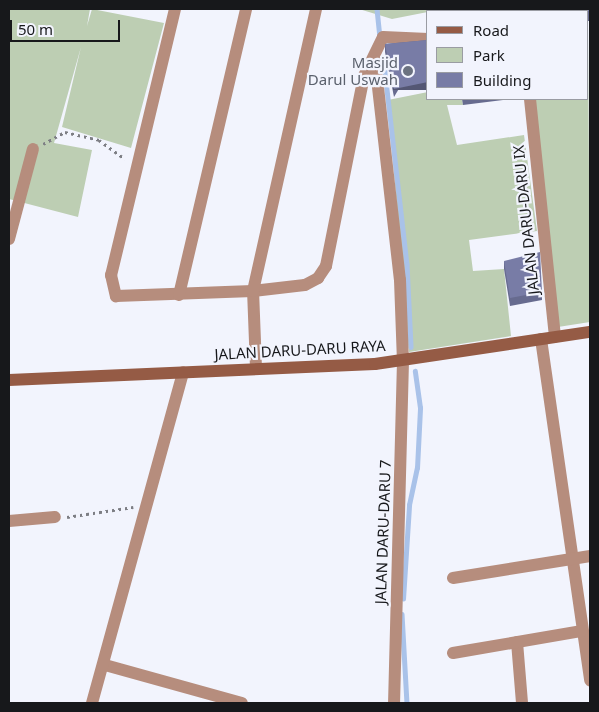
<!DOCTYPE html>
<style>
body{margin:0}
#map{position:relative;width:599px;height:712px;overflow:hidden;background:#f2f4fd;font-family:"Noto Sans",sans-serif}
div>[style]{position:absolute}
.green>*{inset:0;background:#bdceb3;transform-origin:0 0}
.stream>*{height:4.5px;margin:-2.25px;padding:0 2.25px;transform-origin:2.25px;border-radius:2.25px;background:#a9c2e9}
.path>*{height:2.5px;margin-top:-1.25px;transform-origin:0;background:repeating-linear-gradient(90deg,#7d7e84 0 2.5px,transparent 0 6.5px)}
.minor>*{height:12px;margin:-6px;padding:0 6px;transform-origin:6px;border-radius:6px;background:#b68d7d}
.secondary>*{height:12px;margin:-6px;padding:0 6px;transform-origin:6px;border-radius:6px;background:#955b45}
.wall>*{inset:0;background:#676b8f}
.shaded-wall>*{inset:0;background:#545774;transform-origin:0 0}
.building>*{inset:0;background:#787ca6;transform-origin:0 0}
.dots>*{width:14px;height:14px;translate:-50% -50%;box-sizing:border-box;border:2px solid #f2f4fd;border-radius:50%}
span{translate:-50% -50%;white-space:nowrap;text-align:center;line-height:1.15;-webkit-text-stroke:4.5px #f2f4fd;paint-order:stroke}
.worship-label{font-size:15px;color:#5b616d}
.right{translate:-100% -50%;text-align:right}
.street-label{font-size:15px;color:#17181b}
.frame{position:absolute;inset:0;border:10px solid #17181b;pointer-events:none}
.legend{position:absolute;left:426px;top:10px;width:162px;height:90px;box-sizing:border-box;background:#f2f4fd;border:1px solid #9a9ca3;margin:0;padding:6px 9px;list-style:none;font-size:15px;color:#17181b}
.legend li{display:flex;align-items:center;gap:10px;height:25px}
.legend b{width:25px;border:1px solid #9a9ca3}
.scale{position:absolute;left:10px;top:20px;width:110px;height:22px;box-sizing:border-box;border:2px solid #17181b;border-top:0;padding-left:6px;font-size:15px;line-height:18px;white-space:nowrap;color:#17181b;-webkit-text-stroke:4px #f2f4fd;paint-order:stroke}
</style>
<div id="map">
<div class="green">
<i style="clip-path:polygon(9px 9px,90px 9px,87px 26px,92px 9px,164px 23px,131px 148px,62px 127px,81px 47px,54px 143px,92px 150px,78px 217px,9px 199px)"></i>
<i style="clip-path:polygon(359px 9px,443px 9px,392px 19px)"></i>
<i style="left:447px;top:9px;width:63px;height:2px"></i>
<i style="clip-path:polygon(588px 23px,590px 322px,558px 327px,532px 99px,588px 99px)"></i>
<i style="clip-path:polygon(428px 92px,428px 99px,462px 99px,463px 105px,447px 105px,457px 145px,524px 135px,537px 231px,469px 240px,473px 271px,504px 269px,511px 336px,409px 352px,388px 100px)"></i>
</div>
<div class="stream">
<i style="left:377px;top:9px;width:28px;rotate:84deg"></i>
<i style="left:384px;top:63px;width:202px;rotate:83.5deg"></i>
<i style="left:407px;top:264px;width:83px;rotate:87.2deg"></i>
<i style="left:403px;top:599px;width:94px;rotate:-86.3deg"></i>
<i style="left:409px;top:505px;width:38px;rotate:-78deg"></i>
<i style="left:417px;top:468px;width:60px;rotate:-87.1deg"></i>
<i style="left:420px;top:408px;width:37px;rotate:-98deg"></i>
<i style="left:402px;top:614px;width:89px;rotate:86.8deg"></i>
</div>
<div class="path">
<i style="left:43px;top:144px;width:25px;rotate:-29deg"></i>
<i style="left:65px;top:132px;width:35px;rotate:13deg"></i>
<i style="left:99px;top:140px;width:32px;rotate:36deg"></i>
<i style="left:67px;top:517px;width:67px;rotate:-8.6deg"></i>
</div>
<div class="minor">
<i style="left:175px;top:9px;width:274px;rotate:103.5deg"></i>
<i style="left:111px;top:275px;width:22px;rotate:77deg"></i>
<i style="left:116px;top:296px;width:137px;rotate:-2.1deg"></i>
<i style="left:253px;top:291px;width:52px;rotate:-6.6deg"></i>
<i style="left:305px;top:285px;width:15px;rotate:-28deg"></i>
<i style="left:318px;top:278px;width:14px;rotate:-56deg"></i>
<i style="left:326px;top:266px;width:194px;rotate:-78.7deg"></i>
<i style="left:364px;top:76px;width:43px;rotate:-64deg"></i>
<i style="left:383px;top:37px;width:45px;rotate:2.5deg"></i>
<i style="left:515px;top:9px;width:2px;rotate:90deg"></i>
<i style="left:375px;top:61px;width:220px;rotate:83.5deg"></i>
<i style="left:400px;top:280px;width:81px;rotate:87.9deg"></i>
<i style="left:403px;top:361px;width:342px;rotate:91.5deg"></i>
<i style="left:530px;top:99px;width:239px;rotate:84deg"></i>
<i style="left:9px;top:239px;width:93px;rotate:-75.1deg"></i>
<i style="left:179px;top:295px;width:294px;rotate:-76.8deg"></i>
<i style="left:541px;top:339px;width:345px;rotate:81.8deg"></i>
<i style="left:256px;top:368px;width:77px;rotate:-92.2deg"></i>
<i style="left:253px;top:291px;width:289px;rotate:-77.4deg"></i>
<i style="left:9px;top:521px;width:46px;rotate:-5deg"></i>
<i style="left:453px;top:578px;width:139px;rotate:-9.1deg"></i>
<i style="left:517px;top:642px;width:61px;rotate:85.3deg"></i>
<i style="left:453px;top:653px;width:131px;rotate:-9.7deg"></i>
<i style="left:105px;top:665px;width:142px;rotate:15.5deg"></i>
<i style="left:92px;top:703px;width:343px;rotate:-74.6deg"></i>
</div>
<div class="secondary">
<i style="left:9px;top:380px;width:366px;rotate:-2.5deg"></i>
<i style="left:375px;top:364px;width:217px;rotate:-8.5deg"></i>
</div>
<div class="wall">
<i style="clip-path:polygon(590px 9px,590px 21px,588px 21px,588px 11px)"></i>
<i style="clip-path:polygon(428px 40px,394px 97px,385px 52px,385px 44px)"></i>
<i style="clip-path:polygon(462px 99px,503px 99px,503px 100px,463px 105px)"></i>
<i style="clip-path:polygon(504px 261px,542px 292px,542px 300px,510px 306px,504px 269px)"></i>
</div>
<div class="shaded-wall">
<i style="left:428px;top:82px;width:8px;height:35px;rotate:90deg"></i>
</div>
<div class="building">
<i style="left:517px;top:9px;width:40px;height:2px"></i>
<i style="left:557px;top:9px;width:33px;height:2px"></i>
<i style="clip-path:polygon(428px 40px,428px 82px,394px 89px,385px 44px)"></i>
<i style="clip-path:polygon(540px 252px,542px 292px,510px 298px,504px 261px)"></i>
</div>
<div class="dots">
<i style="left:408px;top:71px;background:#6b7280"></i>
</div>
<div class="worship-label">
<span class="right" style="left:398px;top:71px">Masjid<br>Darul Uswah</span>
</div>
<div class="street-label">
<span style="left:526px;top:220px;rotate:-96deg">JALAN DARU-DARU IX</span>
<span style="left:300px;top:350px;rotate:-3deg">JALAN DARU-DARU RAYA</span>
<span style="left:383px;top:532px;rotate:-88deg">JALAN DARU-DARU 7</span>
</div>
<div class="frame"></div>
<ul class="legend">
<li><b style="height:6px;background:#955b45"></b>Road</li>
<li><b style="height:14px;background:#bdceb3"></b>Park</li>
<li><b style="height:14px;background:#787ca6"></b>Building</li>
</ul>
<div class="scale">50 m</div>
</div>
